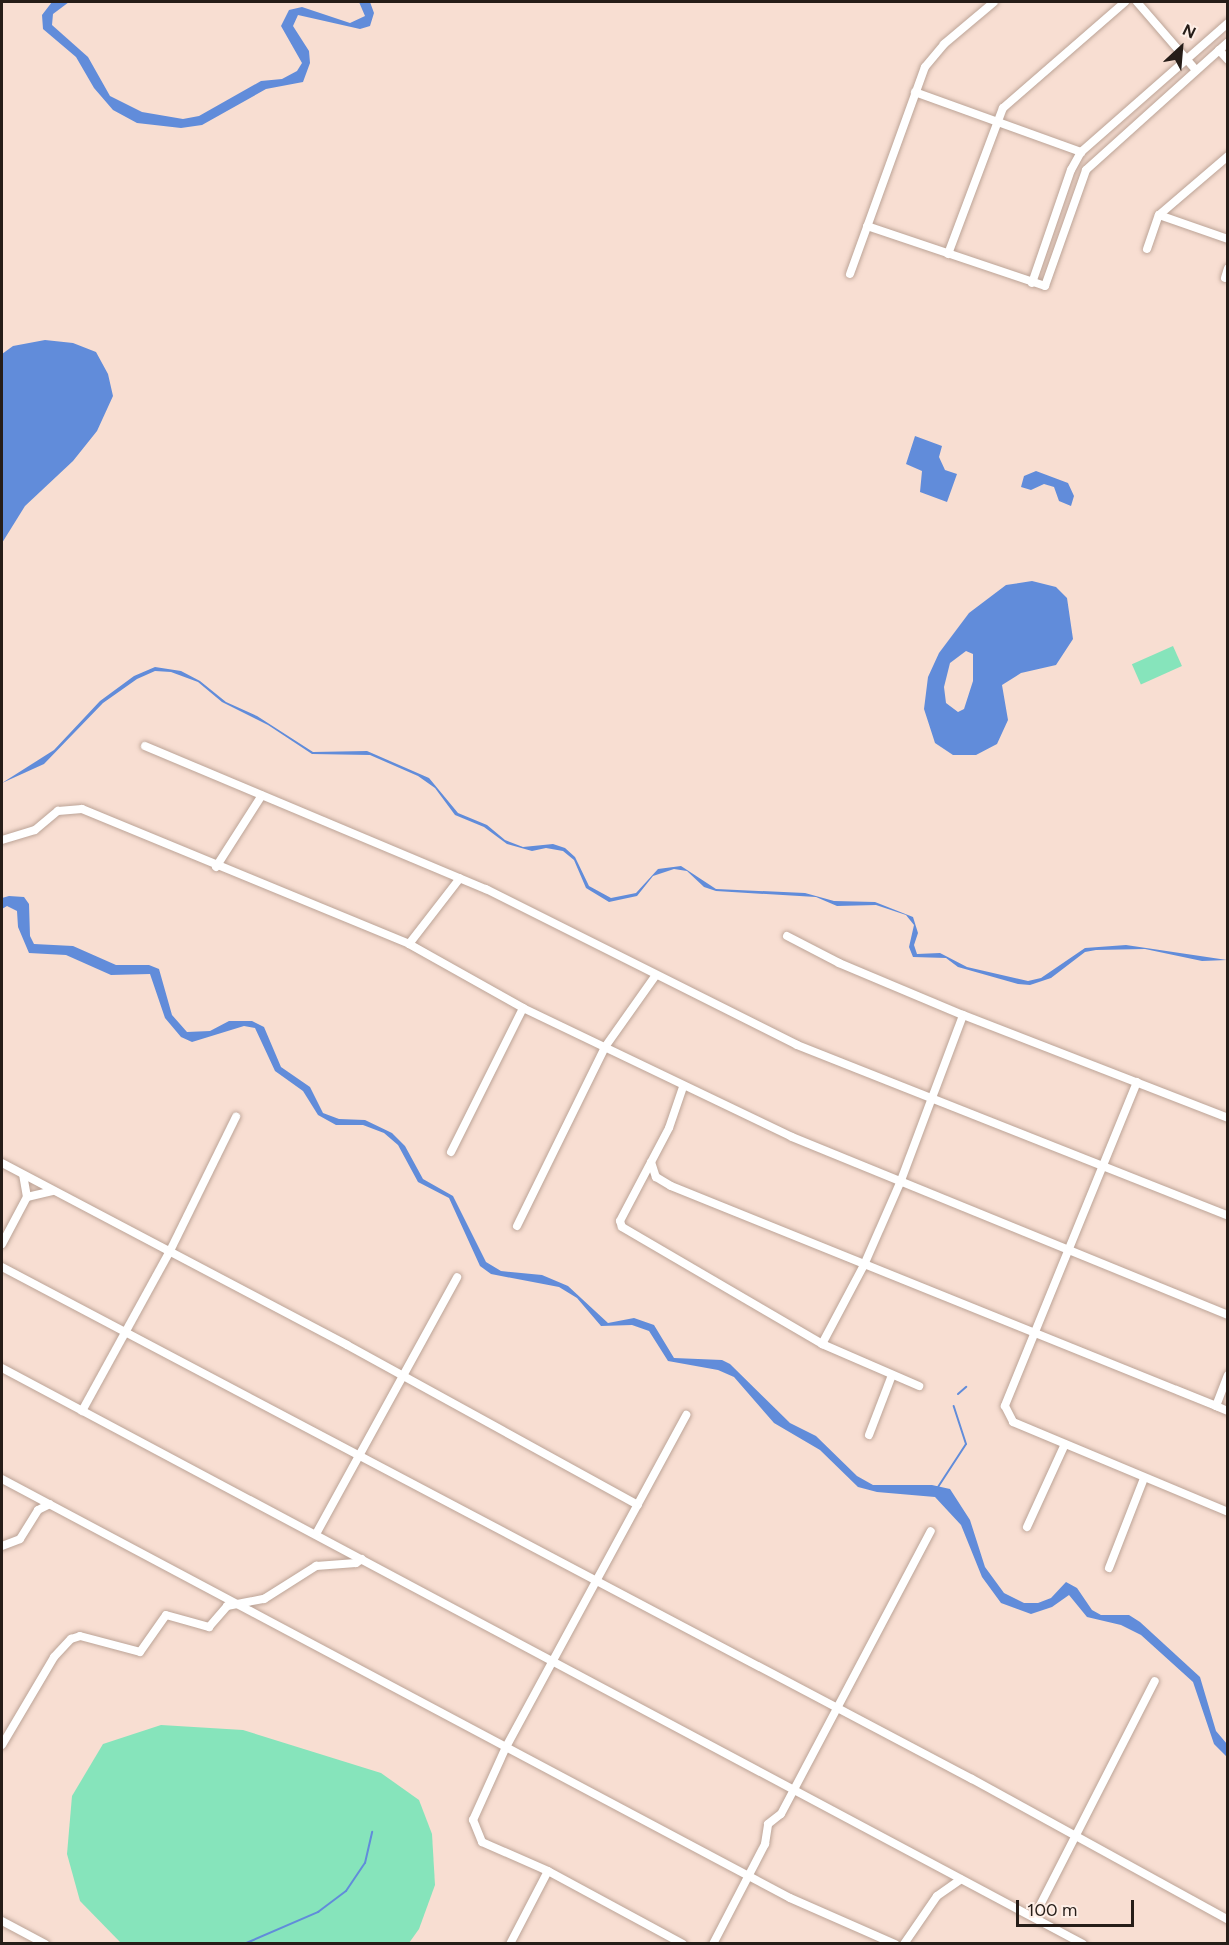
<!DOCTYPE html>
<style>
body{margin:0}
#map{position:relative;width:1229px;height:1945px;overflow:hidden;background:#f8ded2;font-family:Figtree,sans-serif}
div>[style]{position:absolute}
.green>*{inset:0;background:#86e4bb;transform-origin:0 0}
.water>*{inset:0;background:#618cda}
.stream>*{height:2px;margin:-1px;padding:0 1px;transform-origin:1px;border-radius:1px;background:#618cda}
.roads{filter:drop-shadow(0 0 2px #bca497) drop-shadow(0 0 2px #bca497)}
.minor>*{height:8px;margin:-4px;padding:0 4px;transform-origin:4px;border-radius:4px;background:#fff}
span{translate:-50% -50%;white-space:nowrap;text-align:center;line-height:1.15;-webkit-text-stroke:6px #feeee6;paint-order:stroke}
.frame{position:absolute;inset:0;border:3px solid #261d18;pointer-events:none}
.north{position:absolute;left:1151px;top:18px;width:60px;height:60px;-webkit-text-stroke:4px #feeee6;paint-order:stroke;rotate:26deg;font-size:16px;font-weight:700;line-height:24px;text-align:center;color:#261d18}
.north::after{content:'';display:block;margin:auto;width:21px;height:27px;background:#261d18;clip-path:polygon(50% 0,100% 100%,50% 72%,0 100%)}
.scale{position:absolute;left:1016px;top:1900px;width:118px;height:27px;box-sizing:border-box;border:3px solid #261d18;border-top:0;padding-left:8px;font-size:18px;line-height:21px;white-space:nowrap;color:#261d18;-webkit-text-stroke:4px #feeee6;paint-order:stroke}
</style>
<div id="map">
<div class="green">
<i style="left:1173px;top:646px;width:22px;height:45px;rotate:66deg"></i>
<i style="clip-path:polygon(161px 1725px,243px 1730px,381px 1773px,419px 1800px,432px 1834px,435px 1885px,419px 1929px,409px 1943px,121px 1943px,80px 1901px,67px 1854px,72px 1796px,103px 1744px)"></i>
</div>
<div class="water">
<i style="clip-path:polygon(52px 2px,69px 2px,53px 14px,52px 25px,88px 57px,110px 96px,142px 112px,183px 119px,199px 116px,261px 81px,282px 79px,297px 71px,302px 63px,281px 26px,289px 10px,302px 7px,350px 23px,365px 16px,359px 2px,370px 2px,374px 13px,370px 26px,360px 29px,298px 15px,293px 26px,309px 51px,310px 63px,303px 82px,266px 89px,202px 125px,181px 128px,137px 123px,113px 110px,94px 88px,76px 57px,43px 29px,42px 15px)"></i>
<i style="clip-path:polygon(45px 340px,73px 343px,96px 352px,108px 374px,113px 396px,97px 431px,73px 461px,25px 506px,2px 543px,2px 354px,13px 346px)"></i>
<i style="clip-path:polygon(915px 436px,942px 446px,939px 457px,945px 470px,957px 474px,947px 502px,920px 492px,922px 471px,906px 464px)"></i>
<i style="clip-path:polygon(1036px 471px,1068px 483px,1074px 496px,1071px 506px,1059px 501px,1054px 487px,1044px 484px,1031px 490px,1021px 487px,1024px 476px)"></i>
<i style="clip-path:polygon(evenodd,1032px 581px,1056px 587px,1067px 598px,1073px 639px,1056px 665px,1021px 673px,1002px 685px,1008px 720px,997px 744px,976px 755px,953px 755px,935px 743px,924px 709px,928px 677px,939px 653px,969px 613px,1006px 585px,1032px 581px,966px 651px,973px 654px,973px 681px,964px 709px,958px 712px,946px 703px,944px 687px,950px 663px,966px 651px)"></i>
<i style="clip-path:polygon(155px 667px,181px 671px,200px 681px,226px 702px,257px 716px,313px 752px,367px 751px,429px 778px,458px 813px,487px 825px,505px 840px,523px 847px,553px 844px,565px 848px,575px 857px,589px 886px,611px 898px,636px 893px,658px 869px,681px 866px,716px 889px,805px 893px,834px 901px,875px 902px,913px 917px,918px 933px,914px 945px,917px 954px,940px 953px,967px 967px,1028px 981px,1041px 978px,1085px 948px,1126px 945px,1227px 960px,1202px 961px,1145px 949px,1096px 950px,1085px 952px,1051px 978px,1030px 985px,1018px 984px,958px 967px,946px 958px,913px 957px,909px 947px,914px 925px,906px 915px,876px 905px,837px 906px,816px 897px,716px 891px,704px 887px,687px 871px,674px 869px,653px 876px,637px 896px,609px 902px,586px 888px,574px 860px,563px 851px,546px 848px,532px 851px,507px 844px,484px 827px,455px 815px,435px 788px,418px 776px,370px 755px,312px 754px,268px 725px,222px 702px,198px 682px,171px 672px,155px 671px,137px 679px,103px 703px,44px 764px,2px 783px,54px 750px,100px 701px,134px 676px)"></i>
<i style="clip-path:polygon(9px 896px,24px 897px,29px 904px,30px 936px,34px 944px,73px 946px,116px 965px,149px 965px,159px 969px,172px 1015px,187px 1032px,210px 1031px,229px 1021px,252px 1021px,264px 1027px,281px 1067px,310px 1087px,323px 1113px,339px 1119px,365px 1120px,392px 1133px,405px 1146px,423px 1179px,453px 1196px,486px 1262px,501px 1271px,542px 1275px,568px 1286px,608px 1323px,634px 1318px,654px 1325px,674px 1358px,722px 1360px,730px 1364px,790px 1423px,816px 1436px,857px 1476px,873px 1485px,932px 1485px,950px 1489px,970px 1520px,985px 1567px,1004px 1593px,1024px 1603px,1038px 1603px,1051px 1598px,1066px 1582px,1077px 1588px,1092px 1610px,1101px 1615px,1129px 1615px,1140px 1622px,1200px 1677px,1216px 1731px,1227px 1744px,1227px 1757px,1214px 1744px,1193px 1682px,1141px 1635px,1121px 1625px,1087px 1617px,1069px 1595px,1052px 1607px,1031px 1614px,1001px 1603px,982px 1577px,961px 1525px,935px 1497px,877px 1492px,858px 1487px,820px 1450px,774px 1423px,734px 1377px,718px 1370px,668px 1361px,649px 1331px,632px 1325px,601px 1326px,577px 1298px,559px 1287px,491px 1274px,480px 1266px,449px 1198px,418px 1182px,398px 1145px,384px 1133px,363px 1125px,336px 1125px,318px 1115px,303px 1091px,275px 1071px,255px 1028px,244px 1026px,192px 1042px,181px 1037px,165px 1018px,150px 974px,111px 975px,66px 955px,29px 953px,18px 927px,17px 911px,7px 906px,2px 909px,2px 898px)"></i>
</div>
<div class="stream">
<i style="left:958px;top:1394px;width:11px;rotate:-41deg"></i>
<i style="left:938px;top:1487px;width:51px;rotate:-56.9deg"></i>
<i style="left:966px;top:1444px;width:40px;rotate:-108deg"></i>
<i style="left:244px;top:1944px;width:81px;rotate:-23.4deg"></i>
<i style="left:318px;top:1912px;width:35px;rotate:-37deg"></i>
<i style="left:346px;top:1891px;width:34px;rotate:-56deg"></i>
<i style="left:365px;top:1863px;width:32px;rotate:-77deg"></i>
</div>
<div class="roads">
<div class="minor">
<i style="left:1137px;top:2px;width:90px;rotate:49.1deg"></i>
<i style="left:1219px;top:50px;width:13px;rotate:48deg"></i>
<i style="left:915px;top:92px;width:177px;rotate:19.9deg"></i>
<i style="left:1159px;top:215px;width:73px;rotate:19.2deg"></i>
<i style="left:867px;top:226px;width:188px;rotate:18.6deg"></i>
<i style="left:1045px;top:286px;width:123px;rotate:-70.5deg"></i>
<i style="left:1086px;top:170px;width:191px;rotate:-42deg"></i>
<i style="left:1147px;top:249px;width:36px;rotate:-71deg"></i>
<i style="left:1159px;top:215px;width:91px;rotate:-40.5deg"></i>
<i style="left:948px;top:254px;width:156px;rotate:-69.4deg"></i>
<i style="left:1003px;top:108px;width:162px;rotate:-41deg"></i>
<i style="left:850px;top:274px;width:220px;rotate:-70.1deg"></i>
<i style="left:925px;top:67px;width:30px;rotate:-50deg"></i>
<i style="left:944px;top:44px;width:65px;rotate:-40deg"></i>
<i style="left:1225px;top:278px;width:10px;rotate:-73deg"></i>
<i style="left:1032px;top:283px;width:120px;rotate:-71deg"></i>
<i style="left:1071px;top:170px;width:21px;rotate:-61deg"></i>
<i style="left:1081px;top:152px;width:196px;rotate:-41.3deg"></i>
<i style="left:145px;top:746px;width:370px;rotate:22.8deg"></i>
<i style="left:486px;top:889px;width:348px;rotate:26.6deg"></i>
<i style="left:797px;top:1045px;width:464px;rotate:21.6deg"></i>
<i style="left:2px;top:840px;width:34px;rotate:-17deg"></i>
<i style="left:35px;top:830px;width:30px;rotate:-40deg"></i>
<i style="left:58px;top:811px;width:24px;rotate:-5deg"></i>
<i style="left:82px;top:809px;width:354px;rotate:22.4deg"></i>
<i style="left:409px;top:944px;width:131px;rotate:29.3deg"></i>
<i style="left:523px;top:1008px;width:298px;rotate:25.6deg"></i>
<i style="left:792px;top:1137px;width:471px;rotate:22.2deg"></i>
<i style="left:216px;top:867px;width:85px;rotate:-57.4deg"></i>
<i style="left:787px;top:936px;width:59px;rotate:27.4deg"></i>
<i style="left:839px;top:963px;width:134px;rotate:22.8deg"></i>
<i style="left:963px;top:1015px;width:284px;rotate:21.2deg"></i>
<i style="left:409px;top:944px;width:83px;rotate:-52.3deg"></i>
<i style="left:1137px;top:1082px;width:350px;rotate:112.2deg"></i>
<i style="left:1005px;top:1406px;width:18px;rotate:63deg"></i>
<i style="left:1013px;top:1422px;width:233px;rotate:22.7deg"></i>
<i style="left:683px;top:1087px;width:43px;rotate:108.9deg"></i>
<i style="left:669px;top:1128px;width:105px;rotate:117.8deg"></i>
<i style="left:620px;top:1221px;width:6px;rotate:72deg"></i>
<i style="left:622px;top:1227px;width:232px;rotate:30.3deg"></i>
<i style="left:822px;top:1344px;width:106px;rotate:23.4deg"></i>
<i style="left:451px;top:1152px;width:161px;rotate:-63.4deg"></i>
<i style="left:651px;top:1162px;width:16px;rotate:72deg"></i>
<i style="left:656px;top:1177px;width:17px;rotate:31deg"></i>
<i style="left:671px;top:1186px;width:588px;rotate:21.98deg"></i>
<i style="left:1216px;top:1406px;width:33px;rotate:-69deg"></i>
<i style="left:2px;top:1163px;width:390px;rotate:27.8deg"></i>
<i style="left:347px;top:1345px;width:332px;rotate:28.8deg"></i>
<i style="left:27px;top:1197px;width:26px;rotate:-13deg"></i>
<i style="left:517px;top:1226px;width:199px;rotate:-63.8deg"></i>
<i style="left:605px;top:1047px;width:88px;rotate:-54.7deg"></i>
<i style="left:2px;top:1244px;width:53px;rotate:-62deg"></i>
<i style="left:27px;top:1197px;width:22px;rotate:-100deg"></i>
<i style="left:2px;top:1267px;width:1097px;rotate:27.83deg"></i>
<i style="left:972px;top:1779px;width:292px;rotate:28.8deg"></i>
<i style="left:822px;top:1344px;width:89px;rotate:-62deg"></i>
<i style="left:864px;top:1265px;width:90px;rotate:-66.3deg"></i>
<i style="left:900px;top:1183px;width:179px;rotate:-69.4deg"></i>
<i style="left:2px;top:1368px;width:1225px;rotate:28.05deg"></i>
<i style="left:1216px;top:1406px;width:13px;rotate:23deg"></i>
<i style="left:82px;top:1411px;width:180px;rotate:-61.2deg"></i>
<i style="left:169px;top:1253px;width:152px;rotate:-63.8deg"></i>
<i style="left:869px;top:1435px;width:64px;rotate:-69deg"></i>
<i style="left:2px;top:1479px;width:892px;rotate:28deg"></i>
<i style="left:790px;top:1898px;width:115px;rotate:23.7deg"></i>
<i style="left:1027px;top:1527px;width:91px;rotate:-65.4deg"></i>
<i style="left:316px;top:1534px;width:293px;rotate:-61.2deg"></i>
<i style="left:2px;top:1546px;width:19px;rotate:-21deg"></i>
<i style="left:20px;top:1539px;width:34px;rotate:-58deg"></i>
<i style="left:38px;top:1510px;width:13px;rotate:-27deg"></i>
<i style="left:1109px;top:1568px;width:97px;rotate:-68.7deg"></i>
<i style="left:2px;top:1745px;width:102px;rotate:-59.4deg"></i>
<i style="left:54px;top:1657px;width:25px;rotate:-47deg"></i>
<i style="left:71px;top:1639px;width:9px;rotate:-18deg"></i>
<i style="left:80px;top:1636px;width:62px;rotate:14.9deg"></i>
<i style="left:140px;top:1652px;width:45px;rotate:-54.9deg"></i>
<i style="left:166px;top:1615px;width:45px;rotate:15.6deg"></i>
<i style="left:209px;top:1627px;width:28px;rotate:-49deg"></i>
<i style="left:227px;top:1606px;width:38px;rotate:-11deg"></i>
<i style="left:264px;top:1599px;width:62px;rotate:-32.4deg"></i>
<i style="left:316px;top:1566px;width:40px;rotate:-4.3deg"></i>
<i style="left:356px;top:1563px;width:7px;rotate:-34deg"></i>
<i style="left:1034px;top:1917px;width:265px;rotate:-62.9deg"></i>
<i style="left:2px;top:1921px;width:49px;rotate:28.1deg"></i>
<i style="left:510px;top:1944px;width:82px;rotate:-62.5deg"></i>
<i style="left:683px;top:1944px;width:153px;rotate:-151.6deg"></i>
<i style="left:548px;top:1871px;width:72px;rotate:-156.3deg"></i>
<i style="left:482px;top:1842px;width:24px;rotate:-112deg"></i>
<i style="left:473px;top:1820px;width:80px;rotate:-65.7deg"></i>
<i style="left:506px;top:1747px;width:378px;rotate:-61.5deg"></i>
<i style="left:713px;top:1944px;width:113px;rotate:-62.5deg"></i>
<i style="left:765px;top:1844px;width:20px;rotate:-81deg"></i>
<i style="left:768px;top:1824px;width:16px;rotate:-38deg"></i>
<i style="left:781px;top:1814px;width:320px;rotate:-62.1deg"></i>
<i style="left:904px;top:1944px;width:58px;rotate:-55.5deg"></i>
<i style="left:937px;top:1896px;width:29px;rotate:-35deg"></i>
</div>
</div>
<div class="frame"></div>
<div class="north">N</div>
<div class="scale">100 m</div>
</div>
